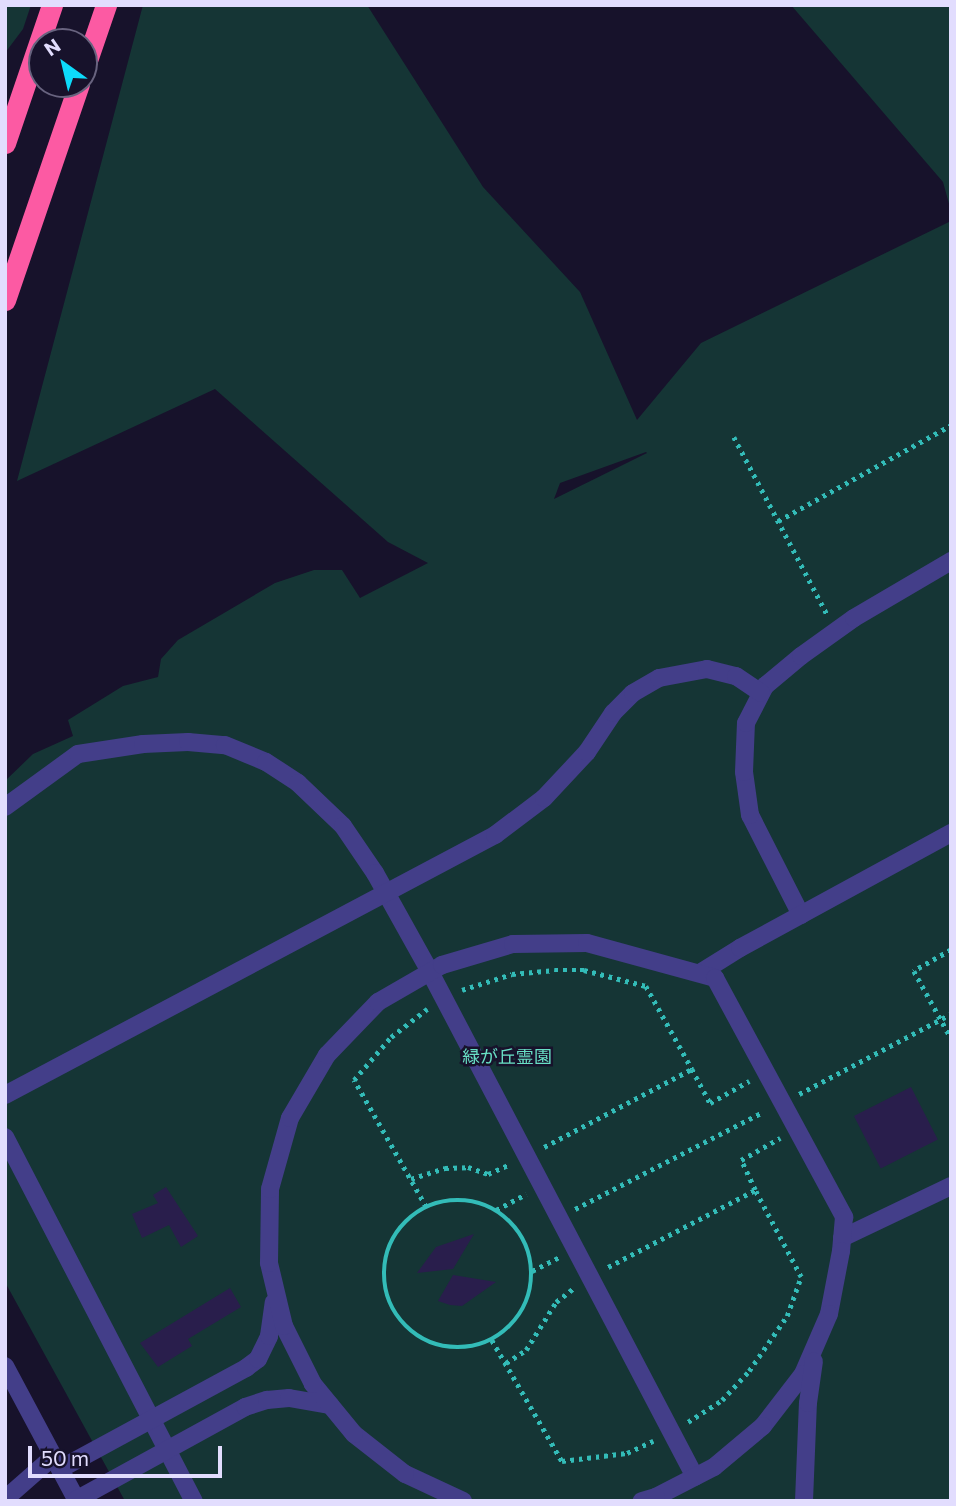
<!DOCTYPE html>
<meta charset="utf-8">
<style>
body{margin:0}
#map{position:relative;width:956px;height:1506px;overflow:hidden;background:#17122b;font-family:Commissioner,"Noto Sans JP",sans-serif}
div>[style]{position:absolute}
.green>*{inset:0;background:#153535}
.building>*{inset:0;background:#291e4c;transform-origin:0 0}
.path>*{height:4.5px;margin-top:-2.25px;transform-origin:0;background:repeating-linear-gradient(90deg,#33bcb8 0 3.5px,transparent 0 8.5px)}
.path>.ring{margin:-2.25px;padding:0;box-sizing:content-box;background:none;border:4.5px solid #33bcb8;border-radius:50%}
.minor>*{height:18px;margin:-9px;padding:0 9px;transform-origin:9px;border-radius:9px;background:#433e89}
.highway>*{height:21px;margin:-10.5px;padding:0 10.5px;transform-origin:10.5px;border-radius:10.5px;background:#fc5aa3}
span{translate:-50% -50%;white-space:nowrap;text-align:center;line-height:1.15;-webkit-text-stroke:5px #17122b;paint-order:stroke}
.park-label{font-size:18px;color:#68dfc5}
.frame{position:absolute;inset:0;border:7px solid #e2ddfe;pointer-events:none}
.north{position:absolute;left:28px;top:28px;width:70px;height:70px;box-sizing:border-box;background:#17122b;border:2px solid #68637f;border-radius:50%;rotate:326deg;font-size:19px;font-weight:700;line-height:28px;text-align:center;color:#e2ddfe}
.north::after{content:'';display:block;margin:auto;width:24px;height:32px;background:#0ddbfa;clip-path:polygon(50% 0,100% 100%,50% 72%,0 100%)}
.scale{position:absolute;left:28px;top:1446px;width:194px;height:32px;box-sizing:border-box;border:4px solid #e2ddfe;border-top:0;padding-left:9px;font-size:21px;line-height:24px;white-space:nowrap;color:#e2ddfe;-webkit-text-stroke:5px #17122b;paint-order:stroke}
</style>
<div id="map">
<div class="green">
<i style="clip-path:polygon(5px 5px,31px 5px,23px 29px,5px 53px)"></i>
<i style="clip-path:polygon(evenodd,143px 5px,367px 5px,483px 187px,580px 292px,637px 420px,701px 343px,951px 221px,951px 1501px,125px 1501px,5px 1282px,5px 781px,33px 754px,73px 736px,68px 720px,123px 686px,158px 677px,161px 659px,178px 640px,275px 583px,314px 570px,342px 570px,360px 598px,428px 563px,388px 542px,215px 389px,17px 481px,143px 5px,646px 452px,647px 453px,554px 499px,560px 483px,646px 452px)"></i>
<i style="clip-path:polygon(791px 5px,951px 5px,951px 211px,943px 182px)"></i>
</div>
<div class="building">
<i style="left:911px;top:1087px;width:59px;height:64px;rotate:63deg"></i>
<i style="clip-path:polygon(166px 1187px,198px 1236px,181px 1247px,169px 1225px,142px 1238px,132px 1214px,158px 1203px,153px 1195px)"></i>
<i style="clip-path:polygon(474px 1234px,453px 1269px,417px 1273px,436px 1247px)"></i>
<i style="clip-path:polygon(453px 1275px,496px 1282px,462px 1306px,450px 1305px,438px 1301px)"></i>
<i style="clip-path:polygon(230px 1288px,241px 1307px,188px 1339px,192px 1346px,158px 1367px,140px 1343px)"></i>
</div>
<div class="path">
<i style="left:734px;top:437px;width:200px;rotate:62.3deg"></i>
<i style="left:778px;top:521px;width:198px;rotate:-29deg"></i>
<i style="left:951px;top:950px;width:43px;rotate:150.4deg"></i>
<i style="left:914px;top:971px;width:77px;rotate:61.1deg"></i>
<i style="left:462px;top:990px;width:52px;rotate:-17.7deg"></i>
<i style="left:512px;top:974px;width:43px;rotate:-5.3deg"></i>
<i style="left:555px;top:970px;width:29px"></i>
<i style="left:584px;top:970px;width:64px;rotate:14.5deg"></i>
<i style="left:646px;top:986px;width:95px;rotate:61deg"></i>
<i style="left:799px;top:1094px;width:172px;rotate:-27.8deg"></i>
<i style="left:544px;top:1147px;width:167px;rotate:-27.8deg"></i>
<i style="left:692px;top:1069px;width:38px;rotate:62deg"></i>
<i style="left:710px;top:1103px;width:45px;rotate:-29.4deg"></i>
<i style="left:411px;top:1179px;width:36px;rotate:-18deg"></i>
<i style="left:445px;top:1168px;width:23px;rotate:-2deg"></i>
<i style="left:468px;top:1167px;width:21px;rotate:19deg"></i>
<i style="left:488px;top:1174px;width:22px;rotate:-24deg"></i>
<i class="ring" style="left:384px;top:1200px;width:143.5px;height:143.5px"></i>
<i style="left:426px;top:1207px;width:146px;rotate:-119.6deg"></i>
<i style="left:354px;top:1080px;width:57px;rotate:-49.3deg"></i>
<i style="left:391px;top:1037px;width:46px;rotate:-37.9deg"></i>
<i style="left:575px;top:1209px;width:212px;rotate:-27.3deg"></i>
<i style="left:496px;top:1210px;width:34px;rotate:-28deg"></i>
<i style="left:608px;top:1267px;width:166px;rotate:-27.6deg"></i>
<i style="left:755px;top:1190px;width:33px;rotate:-115deg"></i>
<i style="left:741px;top:1160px;width:45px;rotate:-29.4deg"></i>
<i style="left:532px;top:1271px;width:30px;rotate:-27deg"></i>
<i style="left:492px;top:1340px;width:140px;rotate:60deg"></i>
<i style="left:562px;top:1461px;width:65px;rotate:-7deg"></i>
<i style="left:627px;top:1453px;width:29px;rotate:-25deg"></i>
<i style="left:506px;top:1363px;width:24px;rotate:-33deg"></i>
<i style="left:526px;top:1350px;width:57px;rotate:-58deg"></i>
<i style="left:556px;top:1302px;width:23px;rotate:-38deg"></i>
<i style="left:688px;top:1422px;width:40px;rotate:-32.9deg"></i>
<i style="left:722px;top:1400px;width:40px;rotate:-47deg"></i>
<i style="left:749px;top:1371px;width:67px;rotate:-55.4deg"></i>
<i style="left:787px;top:1316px;width:41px;rotate:-70.3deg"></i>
<i style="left:801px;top:1277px;width:98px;rotate:-117.9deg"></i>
</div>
<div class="minor">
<i style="left:5px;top:807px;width:90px;rotate:-36deg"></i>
<i style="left:78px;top:754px;width:66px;rotate:-8.7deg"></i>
<i style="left:143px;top:744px;width:45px;rotate:-2.5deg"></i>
<i style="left:188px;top:742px;width:37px;rotate:5deg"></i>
<i style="left:225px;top:745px;width:44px;rotate:22.5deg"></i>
<i style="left:266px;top:762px;width:38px;rotate:33deg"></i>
<i style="left:298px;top:783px;width:62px;rotate:43.7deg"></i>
<i style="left:343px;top:826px;width:57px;rotate:55.8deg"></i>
<i style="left:375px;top:873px;width:113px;rotate:60.9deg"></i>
<i style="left:430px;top:972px;width:570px;rotate:62.31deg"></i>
<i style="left:801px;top:915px;width:112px;rotate:-117deg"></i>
<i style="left:750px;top:815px;width:43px;rotate:-97.9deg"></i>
<i style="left:744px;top:772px;width:49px;rotate:-87.7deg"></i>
<i style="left:746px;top:723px;width:42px;rotate:-62.8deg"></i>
<i style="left:765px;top:686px;width:47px;rotate:-39.8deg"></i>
<i style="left:801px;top:656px;width:65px;rotate:-35.6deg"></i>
<i style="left:854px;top:618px;width:113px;rotate:-30.4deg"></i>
<i style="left:700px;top:973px;width:47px;rotate:-32deg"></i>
<i style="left:740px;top:948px;width:240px;rotate:-28.6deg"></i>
<i style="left:5px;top:1095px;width:555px;rotate:-27.95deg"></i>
<i style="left:495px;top:835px;width:61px;rotate:-37.1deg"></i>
<i style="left:544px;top:798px;width:63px;rotate:-46.9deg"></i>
<i style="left:587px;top:752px;width:47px;rotate:-56.3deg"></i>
<i style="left:613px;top:713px;width:28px;rotate:-45deg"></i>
<i style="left:633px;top:693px;width:30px;rotate:-30deg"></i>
<i style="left:659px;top:678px;width:49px;rotate:-10.6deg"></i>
<i style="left:707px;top:669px;width:30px;rotate:14deg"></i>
<i style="left:736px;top:676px;width:30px;rotate:34deg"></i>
<i style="left:5px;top:1137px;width:410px;rotate:62.6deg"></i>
<i style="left:842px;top:1238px;width:121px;rotate:-25.5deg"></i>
<i style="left:5px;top:1366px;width:153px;rotate:61.9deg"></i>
<i style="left:60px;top:1469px;width:212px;rotate:-28.5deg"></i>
<i style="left:246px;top:1368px;width:15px;rotate:-37deg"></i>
<i style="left:258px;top:1359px;width:25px;rotate:-64deg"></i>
<i style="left:269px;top:1336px;width:34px;rotate:-82deg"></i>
<i style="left:5px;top:1499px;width:64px;rotate:-41.2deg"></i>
<i style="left:76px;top:1500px;width:193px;rotate:-28.8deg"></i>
<i style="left:245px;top:1407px;width:23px;rotate:-18deg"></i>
<i style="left:267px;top:1400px;width:22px;rotate:-5deg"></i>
<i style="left:289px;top:1398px;width:42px;rotate:9.7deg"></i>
<i style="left:463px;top:1501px;width:64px;rotate:-155deg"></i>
<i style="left:405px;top:1474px;width:65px;rotate:-141.9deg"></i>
<i style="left:354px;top:1434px;width:65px;rotate:-129.4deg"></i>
<i style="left:313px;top:1384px;width:65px;rotate:-116.6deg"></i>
<i style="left:284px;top:1326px;width:65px;rotate:-103.4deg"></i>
<i style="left:269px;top:1263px;width:74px;rotate:-89.2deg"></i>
<i style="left:270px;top:1189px;width:74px;rotate:-74.3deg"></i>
<i style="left:290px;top:1118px;width:73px;rotate:-59.6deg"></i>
<i style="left:327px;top:1055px;width:74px;rotate:-46.1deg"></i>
<i style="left:378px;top:1002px;width:74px;rotate:-30deg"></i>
<i style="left:442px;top:965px;width:74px;rotate:-16.5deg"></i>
<i style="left:513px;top:944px;width:74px;rotate:-0.8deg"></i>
<i style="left:587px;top:943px;width:133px;rotate:15.3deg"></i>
<i style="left:715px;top:978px;width:272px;rotate:61.6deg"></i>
<i style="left:844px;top:1217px;width:34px;rotate:95deg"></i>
<i style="left:841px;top:1251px;width:64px;rotate:100.8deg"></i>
<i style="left:829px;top:1314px;width:65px;rotate:113.4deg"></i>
<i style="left:803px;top:1374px;width:66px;rotate:127.6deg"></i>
<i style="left:763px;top:1426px;width:64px;rotate:140.1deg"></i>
<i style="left:714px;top:1467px;width:65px;rotate:152.7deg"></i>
<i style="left:656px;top:1497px;width:15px;rotate:164deg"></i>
<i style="left:804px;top:1501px;width:98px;rotate:-87.7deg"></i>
<i style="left:808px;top:1403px;width:42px;rotate:-81.9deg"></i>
</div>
<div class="highway">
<i style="left:84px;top:69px;width:68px;rotate:-71deg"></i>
<i style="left:5px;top:143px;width:146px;rotate:-71.2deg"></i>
<i style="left:5px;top:300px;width:228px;rotate:-71.1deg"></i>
</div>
<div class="park-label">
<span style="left:507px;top:1056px">緑が丘霊園</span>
</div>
<div class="frame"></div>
<div class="north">N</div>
<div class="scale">50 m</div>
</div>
